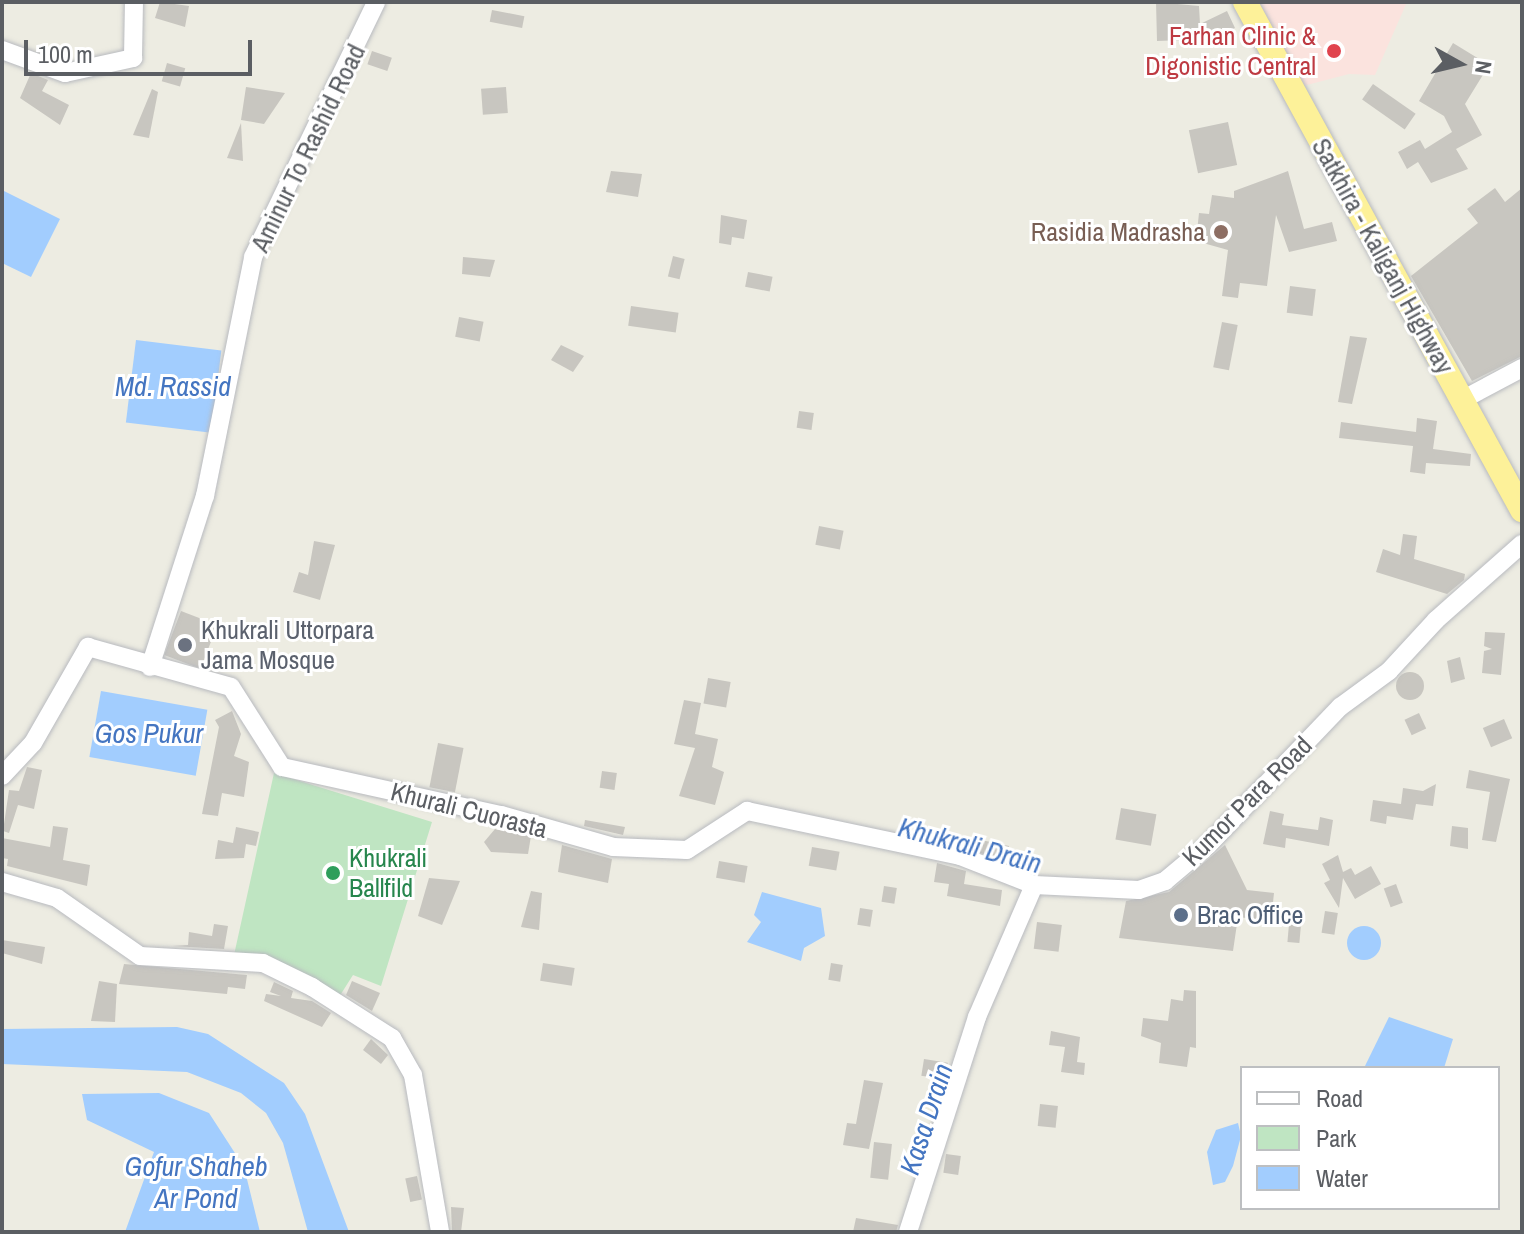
<!DOCTYPE html>
<style>
body{margin:0}
#map{position:relative;width:1524px;height:1234px;overflow:hidden;background:#edece2;font-family:"Archivo Narrow",sans-serif}
div>[style]{position:absolute}
.medical>*{inset:0;background:#fbe3de}
.green>*{inset:0;background:#bfe5c2}
.water>*{inset:0;background:#a2cdfe;transform-origin:0 0}
.round{border-radius:50%}
.building>*{inset:0;background:#c8c6c0;transform-origin:0 0}
.roads{filter:drop-shadow(0 0 2px #b8babf) drop-shadow(0 0 2px #b8babf)}
.tertiary>*{height:18px;margin:-9px;padding:0 9px;transform-origin:9px;border-radius:9px;background:#fff}
.trunk>*{height:24px;margin:-12px;padding:0 12px;transform-origin:12px;border-radius:12px;background:#fdf199}
.dots>*{width:22px;height:22px;translate:-50% -50%;box-sizing:border-box;border:4px solid #fff;border-radius:50%}
span{translate:-50% -50%;white-space:nowrap;text-align:center;line-height:1.15;-webkit-text-stroke:6px #fff;paint-order:stroke}
.health-label{font-size:26px;color:#be3a42}
.right{translate:-100% -50%;text-align:right}
.street-label{font-size:26px;color:#5b5e63}
.education-label{font-size:26px;color:#785e54}
.worship-label{font-size:26px;color:#5b616d}
.left{translate:0 -50%;text-align:left}
.leisure-label{font-size:26px;color:#27864d}
.service-label{font-size:26px;color:#4e5e75}
.water-label{font-size:28px;color:#4475c1;font-style:italic}
.frame{position:absolute;inset:0;border:4px solid #5b5e63;pointer-events:none}
.legend{position:absolute;left:1240px;top:1066px;width:260px;height:144px;box-sizing:border-box;background:#fff;border:2px solid #bdbfc1;margin:0;padding:10px 14px;list-style:none;font-size:24px;color:#5b5e63}
.legend li{display:flex;align-items:center;gap:16px;height:40px}
.legend b{width:40px;border:2px solid #bdbfc1}
.north{position:absolute;left:1420px;top:24px;width:80px;height:80px;-webkit-text-stroke:6px #fff;paint-order:stroke;rotate:98deg;font-size:22px;font-weight:700;line-height:32px;text-align:center;color:#5b5e63}
.north::after{content:'';display:block;margin:auto;width:28px;height:36px;background:#5b5e63;clip-path:polygon(50% 0,100% 100%,50% 72%,0 100%)}
.scale{position:absolute;left:24px;top:40px;width:228px;height:36px;box-sizing:border-box;border:4px solid #5b5e63;border-top:0;padding-left:10px;font-size:24px;line-height:28px;white-space:nowrap;color:#5b5e63;-webkit-text-stroke:6px #fff;paint-order:stroke}
</style>
<div id="map">
<div class="medical">
<i style="clip-path:polygon(1257px 2px,1407px 2px,1375px 75px,1349px 74px,1303px 86px)"></i>
</div>
<div class="green">
<i style="clip-path:polygon(274px 773px,432px 822px,381px 986px,353px 975px,339px 997px,234px 955px)"></i>
</div>
<div class="water">
<i style="clip-path:polygon(2px 190px,60px 219px,31px 277px,2px 263px)"></i>
<i style="left:136px;top:340px;width:86px;height:83px;rotate:7deg"></i>
<i style="left:101px;top:691px;width:108px;height:67px;rotate:10deg"></i>
<i style="clip-path:polygon(762px 892px,821px 908px,825px 936px,804px 948px,801px 961px,747px 942px,761px 922px,754px 915px)"></i>
<i class="round" style="left:1347px;top:926px;width:34px;height:34px"></i>
<i style="clip-path:polygon(1389px 1017px,1453px 1039px,1444px 1068px,1364px 1068px)"></i>
<i style="clip-path:polygon(177px 1027px,208px 1034px,284px 1083px,305px 1114px,349px 1232px,308px 1232px,283px 1143px,266px 1113px,241px 1093px,187px 1072px,2px 1064px,2px 1029px)"></i>
<i style="clip-path:polygon(159px 1093px,209px 1113px,244px 1167px,260px 1232px,125px 1232px,154px 1152px,87px 1120px,82px 1094px)"></i>
<i style="clip-path:polygon(1238px 1123px,1241px 1136px,1233px 1166px,1225px 1182px,1213px 1185px,1207px 1152px,1216px 1130px)"></i>
</div>
<div class="building">
<i style="clip-path:polygon(160px 2px,189px 6px,185px 27px,155px 18px)"></i>
<i style="clip-path:polygon(1156px 2px,1199px 6px,1200px 24px,1227px 11px,1235px 28px,1211px 39px,1157px 41px)"></i>
<i style="left:492px;top:10px;width:33px;height:12px;rotate:11deg"></i>
<i style="clip-path:polygon(1453px 43px,1489px 65px,1465px 104px,1482px 135px,1456px 149px,1468px 169px,1431px 183px,1418px 162px,1407px 169px,1398px 152px,1420px 140px,1425px 149px,1452px 132px,1444px 116px,1419px 101px)"></i>
<i style="left:372px;top:51px;width:21px;height:14px;rotate:19deg"></i>
<i style="left:167px;top:63px;width:19px;height:19px;rotate:16deg"></i>
<i style="clip-path:polygon(31px 73px,48px 80px,42px 91px,69px 105px,60px 125px,20px 98px)"></i>
<i style="left:1373px;top:84px;width:52px;height:19px;rotate:35deg"></i>
<i style="clip-path:polygon(246px 87px,285px 93px,264px 124px,241px 120px)"></i>
<i style="left:506px;top:87px;width:26px;height:25px;rotate:86deg"></i>
<i style="clip-path:polygon(152px 89px,158px 92px,149px 138px,133px 135px)"></i>
<i style="left:1228px;top:122px;width:44px;height:40px;rotate:78deg"></i>
<i style="clip-path:polygon(241px 123px,243px 161px,227px 158px)"></i>
<i style="clip-path:polygon(611px 171px,642px 174px,638px 197px,606px 192px)"></i>
<i style="clip-path:polygon(1288px 171px,1304px 229px,1332px 222px,1337px 241px,1289px 252px,1276px 215px,1267px 286px,1240px 283px,1238px 298px,1222px 296px,1228px 250px,1196px 241px,1199px 213px,1209px 214px,1212px 195px,1234px 198px,1234px 191px)"></i>
<i style="clip-path:polygon(1495px 188px,1505px 202px,1522px 188px,1522px 356px,1472px 381px,1411px 276px,1478px 223px,1467px 209px)"></i>
<i style="clip-path:polygon(721px 215px,747px 220px,744px 239px,732px 237px,731px 245px,719px 243px)"></i>
<i style="left:673px;top:256px;width:12px;height:21px;rotate:14deg"></i>
<i style="clip-path:polygon(463px 257px,495px 260px,490px 277px,462px 274px)"></i>
<i style="left:748px;top:272px;width:25px;height:15px;rotate:11deg"></i>
<i style="left:1290px;top:286px;width:26px;height:27px;rotate:7deg"></i>
<i style="left:631px;top:306px;width:48px;height:20px;rotate:8deg"></i>
<i style="left:459px;top:317px;width:25px;height:20px;rotate:11deg"></i>
<i style="left:1222px;top:322px;width:16px;height:46px;rotate:11deg"></i>
<i style="clip-path:polygon(1350px 336px,1367px 338px,1352px 404px,1338px 402px)"></i>
<i style="clip-path:polygon(561px 345px,584px 356px,573px 372px,551px 360px)"></i>
<i style="left:799px;top:411px;width:15px;height:17px;rotate:8deg"></i>
<i style="clip-path:polygon(1417px 418px,1437px 421px,1433px 449px,1471px 454px,1470px 466px,1426px 463px,1425px 474px,1410px 472px,1413px 446px,1339px 438px,1341px 422px,1416px 432px)"></i>
<i style="left:819px;top:526px;width:25px;height:19px;rotate:11deg"></i>
<i style="clip-path:polygon(1403px 534px,1417px 536px,1414px 559px,1465px 574px,1464px 580px,1447px 594px,1376px 572px,1383px 549px,1400px 555px)"></i>
<i style="clip-path:polygon(314px 541px,335px 545px,320px 600px,293px 592px,299px 572px,308px 575px)"></i>
<i style="left:181px;top:611px;width:39px;height:47px;rotate:21deg"></i>
<i style="clip-path:polygon(1485px 632px,1505px 633px,1501px 675px,1482px 673px,1484px 651px,1492px 649px,1484px 646px)"></i>
<i style="clip-path:polygon(1460px 657px,1465px 679px,1451px 683px,1447px 661px)"></i>
<i class="round" style="left:1396px;top:672px;width:28px;height:28px"></i>
<i style="left:708px;top:678px;width:23px;height:26px;rotate:10deg"></i>
<i style="clip-path:polygon(684px 700px,701px 703px,695px 734px,718px 739px,712px 767px,724px 772px,715px 805px,679px 796px,695px 748px,674px 744px)"></i>
<i style="clip-path:polygon(232px 711px,241px 734px,234px 756px,249px 762px,244px 797px,222px 793px,218px 816px,202px 814px,219px 727px,215px 720px)"></i>
<i style="left:1419px;top:713px;width:17px;height:16px;rotate:65deg"></i>
<i style="left:1504px;top:719px;width:21px;height:23px;rotate:67deg"></i>
<i style="left:438px;top:743px;width:26px;height:45px;rotate:11deg"></i>
<i style="clip-path:polygon(27px 767px,42px 770px,34px 809px,18px 805px,9px 833px,3px 831px,9px 790px,19px 791px)"></i>
<i style="clip-path:polygon(1469px 770px,1510px 779px,1496px 842px,1482px 840px,1490px 792px,1466px 788px)"></i>
<i style="left:602px;top:771px;width:15px;height:17px;rotate:8deg"></i>
<i style="clip-path:polygon(1436px 784px,1433px 806px,1416px 804px,1413px 820px,1387px 816px,1386px 824px,1370px 821px,1373px 800px,1401px 804px,1403px 788px,1423px 791px)"></i>
<i style="left:1121px;top:808px;width:36px;height:32px;rotate:10deg"></i>
<i style="clip-path:polygon(1270px 811px,1284px 814px,1282px 825px,1318px 830px,1320px 817px,1333px 820px,1329px 846px,1286px 838px,1285px 848px,1263px 844px)"></i>
<i style="clip-path:polygon(585px 820px,625px 827px,623px 835px,584px 826px)"></i>
<i style="clip-path:polygon(53px 826px,68px 828px,63px 860px,90px 865px,87px 886px,7px 866px,8px 859px,2px 858px,2px 838px,50px 847px)"></i>
<i style="clip-path:polygon(1452px 826px,1468px 828px,1468px 849px,1450px 846px)"></i>
<i style="clip-path:polygon(236px 827px,259px 832px,256px 846px,246px 844px,244px 858px,215px 859px,218px 840px,233px 843px)"></i>
<i style="clip-path:polygon(921px 827px,1009px 846px,1007px 861px,920px 835px)"></i>
<i style="clip-path:polygon(495px 829px,531px 836px,528px 854px,491px 852px,484px 842px)"></i>
<i style="clip-path:polygon(562px 845px,612px 859px,608px 883px,558px 872px)"></i>
<i style="clip-path:polygon(1225px 845px,1247px 890px,1274px 893px,1271px 921px,1238px 917px,1233px 951px,1119px 938px,1126px 901px,1169px 892px)"></i>
<i style="left:812px;top:847px;width:28px;height:19px;rotate:10deg"></i>
<i style="clip-path:polygon(1338px 855px,1343px 872px,1351px 868px,1355px 875px,1371px 866px,1381px 884px,1355px 899px,1343px 878px,1339px 908px,1324px 883px,1330px 880px,1322px 864px)"></i>
<i style="left:719px;top:861px;width:29px;height:17px;rotate:10deg"></i>
<i style="clip-path:polygon(937px 863px,966px 871px,964px 884px,1002px 890px,1000px 906px,947px 896px,949px 884px,934px 882px)"></i>
<i style="clip-path:polygon(429px 878px,460px 881px,442px 925px,418px 916px)"></i>
<i style="left:1396px;top:884px;width:20px;height:13px;rotate:70deg"></i>
<i style="left:884px;top:886px;width:13px;height:16px;rotate:9deg"></i>
<i style="clip-path:polygon(531px 891px,542px 893px,539px 930px,521px 927px)"></i>
<i style="left:860px;top:908px;width:13px;height:17px;rotate:9deg"></i>
<i style="left:1325px;top:911px;width:13px;height:22px;rotate:9deg"></i>
<i style="left:1037px;top:922px;width:25px;height:27px;rotate:7deg"></i>
<i style="clip-path:polygon(214px 924px,228px 926px,224px 949px,172px 946px,188px 945px,189px 932px,212px 936px)"></i>
<i style="left:1289px;top:924px;width:12px;height:18px;rotate:5deg"></i>
<i style="clip-path:polygon(2px 940px,45px 947px,42px 964px,2px 953px)"></i>
<i style="left:543px;top:963px;width:32px;height:18px;rotate:9deg"></i>
<i style="left:831px;top:963px;width:12px;height:17px;rotate:9deg"></i>
<i style="clip-path:polygon(124px 964px,247px 975px,245px 989px,228px 987px,227px 994px,119px 984px)"></i>
<i style="clip-path:polygon(99px 981px,117px 984px,115px 1022px,91px 1021px)"></i>
<i style="clip-path:polygon(352px 981px,380px 993px,372px 1011px,346px 995px)"></i>
<i style="clip-path:polygon(274px 982px,293px 991px,291px 998px,312px 1001px,331px 1013px,322px 1027px,264px 1001px,266px 994px,281px 996px,270px 992px)"></i>
<i style="clip-path:polygon(1184px 990px,1196px 991px,1196px 1048px,1190px 1047px,1187px 1067px,1159px 1063px,1161px 1043px,1141px 1036px,1143px 1018px,1168px 1021px,1171px 999px,1183px 1001px)"></i>
<i style="clip-path:polygon(1051px 1031px,1080px 1037px,1077px 1062px,1085px 1063px,1084px 1075px,1061px 1072px,1065px 1047px,1049px 1045px)"></i>
<i style="clip-path:polygon(371px 1039px,388px 1055px,381px 1064px,363px 1050px)"></i>
<i style="left:924px;top:1059px;width:24px;height:17px;rotate:9deg"></i>
<i style="clip-path:polygon(864px 1080px,883px 1083px,869px 1149px,843px 1145px,847px 1123px,856px 1124px)"></i>
<i style="left:1040px;top:1104px;width:18px;height:22px;rotate:6deg"></i>
<i style="left:874px;top:1142px;width:18px;height:36px;rotate:6deg"></i>
<i style="left:946px;top:1154px;width:15px;height:19px;rotate:8deg"></i>
<i style="left:417px;top:1176px;width:24px;height:12px;rotate:78deg"></i>
<i style="clip-path:polygon(451px 1207px,464px 1208px,461px 1232px,452px 1232px)"></i>
<i style="clip-path:polygon(856px 1218px,898px 1225px,896px 1232px,853px 1232px)"></i>
</div>
<div class="roads">
<div class="tertiary">
<i style="left:2px;top:50px;width:67px;rotate:20.1deg"></i>
<i style="left:65px;top:73px;width:70px;rotate:-12.4deg"></i>
<i style="left:133px;top:58px;width:56px;rotate:-89deg"></i>
<i style="left:1462px;top:400px;width:68px;rotate:-28.1deg"></i>
<i style="left:150px;top:667px;width:180px;rotate:-72.2deg"></i>
<i style="left:205px;top:496px;width:244px;rotate:-78.6deg"></i>
<i style="left:253px;top:257px;width:283px;rotate:-64.2deg"></i>
<i style="left:2px;top:776px;width:45px;rotate:-46.8deg"></i>
<i style="left:33px;top:743px;width:111px;rotate:-60.2deg"></i>
<i style="left:88px;top:647px;width:148px;rotate:15.6deg"></i>
<i style="left:231px;top:687px;width:95px;rotate:57.5deg"></i>
<i style="left:282px;top:767px;width:224px;rotate:12.4deg"></i>
<i style="left:501px;top:815px;width:116px;rotate:15.9deg"></i>
<i style="left:613px;top:847px;width:74px;rotate:2.3deg"></i>
<i style="left:687px;top:850px;width:72px;rotate:-33deg"></i>
<i style="left:747px;top:811px;width:218px;rotate:11.9deg"></i>
<i style="left:960px;top:856px;width:79px;rotate:21.4deg"></i>
<i style="left:2px;top:882px;width:57px;rotate:16.2deg"></i>
<i style="left:57px;top:898px;width:101px;rotate:34.9deg"></i>
<i style="left:140px;top:956px;width:123px;rotate:3.3deg"></i>
<i style="left:263px;top:963px;width:55px;rotate:26.1deg"></i>
<i style="left:312px;top:987px;width:95px;rotate:32.5deg"></i>
<i style="left:392px;top:1038px;width:43px;rotate:60.4deg"></i>
<i style="left:413px;top:1075px;width:159px;rotate:80.2deg"></i>
<i style="left:908px;top:1232px;width:226px;rotate:-72.2deg"></i>
<i style="left:977px;top:1017px;width:144px;rotate:-66.6deg"></i>
<i style="left:1034px;top:885px;width:105px;rotate:2.7deg"></i>
<i style="left:1139px;top:890px;width:28px;rotate:-19deg"></i>
<i style="left:1165px;top:881px;width:57px;rotate:-40.1deg"></i>
<i style="left:1209px;top:844px;width:190px;rotate:-46.3deg"></i>
<i style="left:1340px;top:707px;width:61px;rotate:-36.3deg"></i>
<i style="left:1389px;top:671px;width:69px;rotate:-47.3deg"></i>
<i style="left:1436px;top:620px;width:115px;rotate:-41.5deg"></i>
</div>
<div class="trunk">
<i style="left:1245px;top:2px;width:579px;rotate:61.4deg"></i>
</div>
</div>
<div class="dots">
<i style="left:1334px;top:51px;background:#e0444e"></i>
<i style="left:1221px;top:232px;background:#8d6e63"></i>
<i style="left:185px;top:645px;background:#6b7280"></i>
<i style="left:333px;top:873px;background:#2e9e5b"></i>
<i style="left:1181px;top:915px;background:#5c6f8a"></i>
</div>
<div class="health-label">
<span class="right" style="left:1316px;top:51px">Farhan Clinic &amp;<br>Digonistic Central</span>
</div>
<div class="street-label">
<span style="left:308px;top:148px;rotate:-64deg">Aminur To Rashid Road</span>
<span style="left:1383px;top:256px;rotate:61deg">Satkhira - Kaliganj Highway</span>
<span style="left:1247px;top:801px;rotate:-45deg">Kumor Para Road</span>
<span style="left:469px;top:810px;rotate:14deg">Khurali Cuorasta</span>
</div>
<div class="education-label">
<span class="right" style="left:1205px;top:232px">Rasidia Madrasha</span>
</div>
<div class="worship-label">
<span class="left" style="left:201px;top:645px">Khukrali Uttorpara<br>Jama Mosque</span>
</div>
<div class="leisure-label">
<span class="left" style="left:349px;top:873px">Khukrali<br>Ballfild</span>
</div>
<div class="service-label">
<span class="left" style="left:1197px;top:915px">Brac Office</span>
</div>
<div class="water-label">
<span style="left:173px;top:386px">Md. Rassid</span>
<span style="left:149px;top:733px">Gos Pukur</span>
<span style="left:970px;top:845px;rotate:15deg">Khukrali Drain</span>
<span style="left:926px;top:1119px;rotate:-72deg">Kasa Drain</span>
<span style="left:196px;top:1182px">Gofur Shaheb<br>Ar Pond</span>
</div>
<div class="frame"></div>
<ul class="legend">
<li><b style="height:10px;background:#fff"></b>Road</li>
<li><b style="height:22px;background:#bfe5c2"></b>Park</li>
<li><b style="height:22px;background:#a2cdfe"></b>Water</li>
</ul>
<div class="north">N</div>
<div class="scale">100 m</div>
</div>
